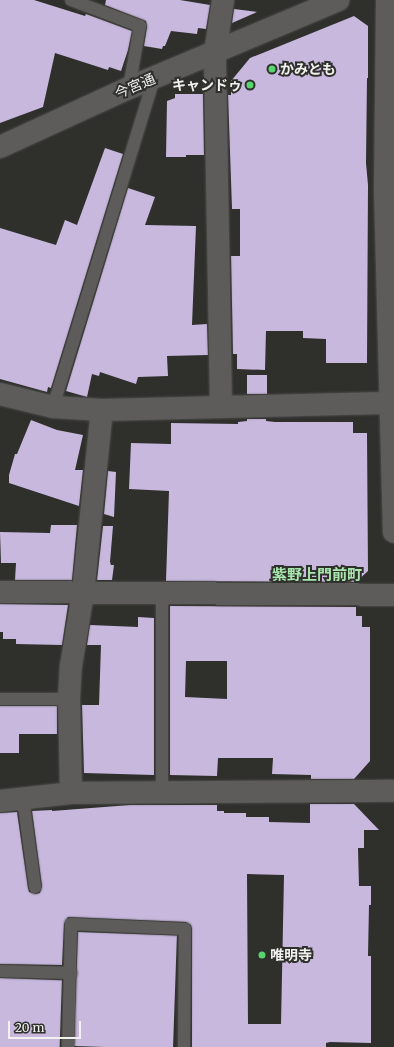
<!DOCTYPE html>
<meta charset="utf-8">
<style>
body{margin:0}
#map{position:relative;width:394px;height:1047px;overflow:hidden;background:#2f2f2c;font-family:Merriweather,"Noto Sans JP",serif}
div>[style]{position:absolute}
.building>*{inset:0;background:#c8b8de;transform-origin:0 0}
.roads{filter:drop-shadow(0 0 1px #4b4b49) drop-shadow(0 0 1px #4b4b49)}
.lane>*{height:12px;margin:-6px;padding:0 6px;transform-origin:6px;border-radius:6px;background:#5d5c5a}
.street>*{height:22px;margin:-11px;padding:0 11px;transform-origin:11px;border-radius:11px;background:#5d5c5a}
.secondary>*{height:22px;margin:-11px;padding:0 11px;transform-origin:11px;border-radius:11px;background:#5d5c5a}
.dots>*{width:11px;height:11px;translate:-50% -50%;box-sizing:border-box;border:2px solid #2f2f2c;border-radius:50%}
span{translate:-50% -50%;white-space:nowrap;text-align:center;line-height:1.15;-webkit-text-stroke:4px #2f2f2c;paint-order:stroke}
.poi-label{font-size:14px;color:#f1f1ef;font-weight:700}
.left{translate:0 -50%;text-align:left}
.right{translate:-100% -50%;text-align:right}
.street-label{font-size:14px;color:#f1f1ef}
.neighbourhood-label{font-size:15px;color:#a8e6ae;font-weight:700}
.scale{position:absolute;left:8px;top:1021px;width:73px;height:18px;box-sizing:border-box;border:2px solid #f1f1ef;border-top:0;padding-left:5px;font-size:12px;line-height:14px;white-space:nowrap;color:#f1f1ef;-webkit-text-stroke:3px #2f2f2c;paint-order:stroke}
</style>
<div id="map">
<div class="building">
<i style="clip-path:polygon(0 0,34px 0,85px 16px,86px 14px,132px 31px,128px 50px,121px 71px,109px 67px,108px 70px,55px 53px,43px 107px,0 123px)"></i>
<i style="clip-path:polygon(106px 0,180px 0,210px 5px,206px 29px,198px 28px,197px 34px,171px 31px,165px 46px,163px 46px,162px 49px,144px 46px,147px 27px,146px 21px,105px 5px)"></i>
<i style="clip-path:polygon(234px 9px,257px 12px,232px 23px)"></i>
<i style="clip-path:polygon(354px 16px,368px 26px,368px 78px,367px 78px,366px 163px,368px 185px,367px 363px,326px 363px,326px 339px,303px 338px,303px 331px,266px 331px,265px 370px,237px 369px,237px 354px,233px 354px,231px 256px,240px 256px,240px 209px,232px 209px,228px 95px,231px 95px,231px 81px,250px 58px)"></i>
<i style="clip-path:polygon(175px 94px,203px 94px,204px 155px,186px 155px,186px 157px,166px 157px,167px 101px,175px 98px)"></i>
<i style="clip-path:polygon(105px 148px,123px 154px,51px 388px,48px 387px,47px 392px,0 379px,0 228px,56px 245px,65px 220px,77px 225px)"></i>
<i style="clip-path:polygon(128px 188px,155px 197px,145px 225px,196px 226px,192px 325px,207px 324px,208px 355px,167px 356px,168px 376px,138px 377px,136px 384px,100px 372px,99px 376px,92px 374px,87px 397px,66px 391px)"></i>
<i style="left:247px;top:375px;width:20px;height:19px"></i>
<i style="clip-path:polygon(247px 419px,266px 419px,266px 421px,275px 422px,353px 422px,353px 433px,367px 433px,368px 571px,356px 582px,166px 581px,169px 491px,129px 489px,131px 443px,171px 444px,171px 423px,238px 424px,238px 422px,247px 421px)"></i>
<i style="clip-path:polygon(31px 420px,57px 430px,83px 435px,75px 470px,83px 470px,79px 506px,9px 483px,9px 475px,15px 454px,17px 454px)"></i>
<i style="clip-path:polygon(108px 471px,116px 472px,114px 517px,104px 514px)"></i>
<i style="clip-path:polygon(51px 525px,77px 525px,72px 580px,15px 580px,16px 563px,1px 563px,0 532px,50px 533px)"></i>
<i style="clip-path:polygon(103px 526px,113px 526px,110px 562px,111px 565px,114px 565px,112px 580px,97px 580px)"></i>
<i style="clip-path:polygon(0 604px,68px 605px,62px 645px,16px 644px,16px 639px,3px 639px,3px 632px,0 632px)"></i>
<i style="clip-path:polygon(evenodd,170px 606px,356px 607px,356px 616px,362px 616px,362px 627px,370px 627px,370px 761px,354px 779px,311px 779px,311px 775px,272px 774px,273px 758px,218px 758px,217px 776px,170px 775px,170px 606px,186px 661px,227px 661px,227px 699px,185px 697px,186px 661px)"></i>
<i style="clip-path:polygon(138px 617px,154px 618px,154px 775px,84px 773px,82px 705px,99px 705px,101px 645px,87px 645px,90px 625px,138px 627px)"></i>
<i style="clip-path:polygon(0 706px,57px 706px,57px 734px,19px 734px,19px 753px,0 753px)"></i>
<i style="clip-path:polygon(evenodd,310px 804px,354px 804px,379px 830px,364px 830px,364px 848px,358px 848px,359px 886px,371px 886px,371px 905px,369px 905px,368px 956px,371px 956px,371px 1043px,330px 1042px,326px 1043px,326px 1047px,192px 1047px,192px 929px,191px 925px,186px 922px,68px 917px,64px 924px,62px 965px,0 964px,0 813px,17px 812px,28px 888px,29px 892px,36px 894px,40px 893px,42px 886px,32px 811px,52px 810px,52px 811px,130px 805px,217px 805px,217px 811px,224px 811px,224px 813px,246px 813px,246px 817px,269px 817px,269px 822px,310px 823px,310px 804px,247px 874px,284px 875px,281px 1024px,248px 1024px,247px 874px)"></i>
<i style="left:78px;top:932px;width:99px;height:114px;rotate:2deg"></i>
<i style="left:0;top:978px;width:62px;height:69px;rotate:2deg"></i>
</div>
<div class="roads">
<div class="lane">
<i style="left:71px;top:0;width:74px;rotate:20.6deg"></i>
<i style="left:140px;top:26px;width:63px;rotate:100.1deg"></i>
<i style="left:53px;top:407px;width:344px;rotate:-72.9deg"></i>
<i style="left:0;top:699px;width:69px"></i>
<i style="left:162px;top:791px;width:198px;rotate:-90deg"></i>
<i style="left:23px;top:799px;width:89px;rotate:82.2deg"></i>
<i style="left:0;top:971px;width:71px;rotate:1.6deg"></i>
<i style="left:68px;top:1047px;width:123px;rotate:-88.6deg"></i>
<i style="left:71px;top:924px;width:114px;rotate:2.5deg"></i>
<i style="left:185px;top:929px;width:118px;rotate:90.5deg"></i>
</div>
<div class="street">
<i style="left:387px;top:0;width:191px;rotate:90.6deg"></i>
<i style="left:385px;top:191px;width:341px;rotate:88.5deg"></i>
<i style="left:0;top:394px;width:55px;rotate:13.8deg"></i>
<i style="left:53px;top:407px;width:49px;rotate:3.5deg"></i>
<i style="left:102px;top:410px;width:292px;rotate:-1.4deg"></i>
<i style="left:221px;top:406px;width:353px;rotate:-91deg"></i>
<i style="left:215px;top:53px;width:54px;rotate:-81.4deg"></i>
<i style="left:0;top:592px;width:394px;rotate:0.4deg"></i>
<i style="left:71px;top:793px;width:94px;rotate:-91.2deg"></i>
<i style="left:69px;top:699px;width:33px;rotate:-87deg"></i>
<i style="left:71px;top:666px;width:74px;rotate:-80.7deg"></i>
<i style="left:83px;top:593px;width:184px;rotate:-84.1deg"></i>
<i style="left:0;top:801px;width:71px;rotate:-6.4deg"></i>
<i style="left:71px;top:793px;width:323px;rotate:-0.4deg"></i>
</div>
<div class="secondary">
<i style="left:0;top:147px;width:142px;rotate:-24.6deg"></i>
<i style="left:129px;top:88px;width:227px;rotate:-22.8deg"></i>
</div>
</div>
<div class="dots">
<i style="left:272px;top:69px;background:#59d56f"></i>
<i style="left:250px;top:85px;background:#59d56f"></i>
<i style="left:262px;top:955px;background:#59d56f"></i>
</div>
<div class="poi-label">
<span class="left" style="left:280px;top:69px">かみとも</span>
<span class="right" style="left:242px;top:85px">キャンドゥ</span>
<span class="left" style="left:270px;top:955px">唯明寺</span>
</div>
<div class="street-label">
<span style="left:135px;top:86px;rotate:-23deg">今宮通</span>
</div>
<div class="neighbourhood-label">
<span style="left:317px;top:575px">紫野上門前町</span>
</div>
<div class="scale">20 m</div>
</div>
